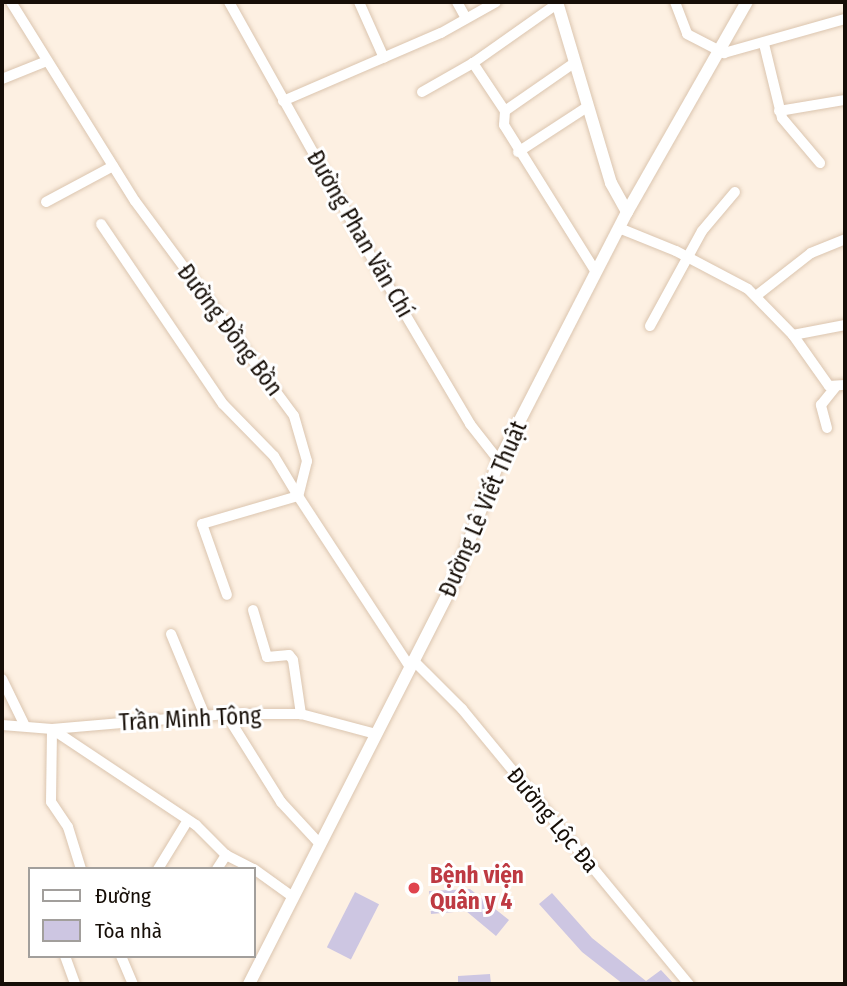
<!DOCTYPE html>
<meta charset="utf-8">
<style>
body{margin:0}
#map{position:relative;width:847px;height:986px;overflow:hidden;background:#fdf0e2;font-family:"Fira Sans Condensed",sans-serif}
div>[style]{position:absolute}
.building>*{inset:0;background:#cdc6e2;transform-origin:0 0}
.roads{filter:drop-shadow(0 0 2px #dbc5af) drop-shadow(0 0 2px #dbc5af)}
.minor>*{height:10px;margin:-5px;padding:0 5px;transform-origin:5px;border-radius:5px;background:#fff}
.tertiary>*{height:12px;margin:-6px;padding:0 6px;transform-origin:6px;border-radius:6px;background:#fff}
.secondary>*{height:12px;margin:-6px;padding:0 6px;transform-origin:6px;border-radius:6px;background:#fff}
.dots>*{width:19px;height:19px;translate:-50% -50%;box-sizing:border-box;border:4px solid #fff;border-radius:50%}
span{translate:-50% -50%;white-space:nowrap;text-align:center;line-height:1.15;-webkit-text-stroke:6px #fff;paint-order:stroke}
.street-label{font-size:23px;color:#160e07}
.health-label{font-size:23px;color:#be3a42;font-weight:700}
.left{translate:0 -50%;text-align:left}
.frame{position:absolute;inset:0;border:4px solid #160e07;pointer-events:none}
.legend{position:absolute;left:28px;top:867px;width:228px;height:91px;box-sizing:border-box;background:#fff;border:2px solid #a29f9c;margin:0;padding:9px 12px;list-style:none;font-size:21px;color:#160e07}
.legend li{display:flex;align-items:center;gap:14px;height:35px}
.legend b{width:35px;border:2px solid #a29f9c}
</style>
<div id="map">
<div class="building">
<i style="clip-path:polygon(470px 889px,509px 920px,496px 936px,466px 911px,431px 914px,429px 891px)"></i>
<i style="left:355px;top:892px;width:27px;height:62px;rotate:27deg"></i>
<i style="clip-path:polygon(552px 893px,592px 938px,646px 981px,661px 970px,674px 984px,623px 984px,582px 952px,539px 904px)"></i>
<i style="clip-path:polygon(490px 974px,491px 984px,458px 984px,458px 976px)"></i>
</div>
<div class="roads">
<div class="minor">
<i style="left:11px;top:2px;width:234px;rotate:58.1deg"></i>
<i style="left:135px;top:201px;width:267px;rotate:53.5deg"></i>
<i style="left:294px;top:416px;width:47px;rotate:73.9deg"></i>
<i style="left:307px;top:461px;width:36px;rotate:104deg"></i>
<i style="left:298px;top:496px;width:204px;rotate:56.8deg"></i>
<i style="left:229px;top:2px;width:287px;rotate:60.8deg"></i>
<i style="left:369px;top:253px;width:199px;rotate:59.4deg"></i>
<i style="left:470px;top:424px;width:47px;rotate:51.9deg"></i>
<i style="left:359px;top:2px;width:61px;rotate:65.9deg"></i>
<i style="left:457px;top:2px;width:18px;rotate:61deg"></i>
<i style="left:675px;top:2px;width:34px;rotate:69deg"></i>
<i style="left:687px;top:34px;width:42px;rotate:27.2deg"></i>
<i style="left:724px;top:53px;width:126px;rotate:-15.7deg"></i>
<i style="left:764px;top:44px;width:76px;rotate:76.3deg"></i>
<i style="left:782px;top:118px;width:59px;rotate:49.8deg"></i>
<i style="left:574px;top:63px;width:84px;rotate:145.2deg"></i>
<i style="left:505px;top:111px;width:14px;rotate:94deg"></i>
<i style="left:504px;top:125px;width:173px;rotate:58deg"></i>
<i style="left:2px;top:79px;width:48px;rotate:-21.8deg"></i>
<i style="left:422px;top:92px;width:59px;rotate:-29.6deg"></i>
<i style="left:283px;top:101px;width:172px;rotate:-23.3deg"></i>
<i style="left:441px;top:33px;width:63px;rotate:-29.4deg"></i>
<i style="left:505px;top:111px;width:58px;rotate:-123.7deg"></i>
<i style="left:473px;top:63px;width:104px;rotate:-35.2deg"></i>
<i style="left:779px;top:111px;width:67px;rotate:-9.5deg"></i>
<i style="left:518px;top:152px;width:82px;rotate:-33.1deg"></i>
<i style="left:46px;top:202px;width:76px;rotate:-28.2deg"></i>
<i style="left:101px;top:224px;width:217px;rotate:55.9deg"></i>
<i style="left:223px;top:404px;width:73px;rotate:45.6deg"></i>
<i style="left:274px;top:456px;width:47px;rotate:59deg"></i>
<i style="left:298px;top:496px;width:100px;rotate:163.7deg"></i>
<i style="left:202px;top:524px;width:75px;rotate:70.6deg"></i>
<i style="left:619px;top:228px;width:61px;rotate:22deg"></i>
<i style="left:676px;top:251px;width:81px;rotate:27.8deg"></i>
<i style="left:748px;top:289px;width:64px;rotate:45.6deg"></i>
<i style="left:793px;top:335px;width:62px;rotate:54.8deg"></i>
<i style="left:829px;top:386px;width:16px;rotate:-4deg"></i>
<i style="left:756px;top:296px;width:70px;rotate:-38deg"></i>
<i style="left:811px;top:253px;width:37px;rotate:-22deg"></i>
<i style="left:650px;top:326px;width:108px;rotate:-61.3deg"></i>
<i style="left:702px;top:231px;width:51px;rotate:-49.8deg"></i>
<i style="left:793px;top:335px;width:53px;rotate:-10.9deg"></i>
<i style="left:827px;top:428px;width:24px;rotate:-105deg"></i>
<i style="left:821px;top:405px;width:22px;rotate:-51deg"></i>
<i style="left:253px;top:610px;width:49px;rotate:73.4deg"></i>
<i style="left:267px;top:657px;width:22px;rotate:-5deg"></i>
<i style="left:289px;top:655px;width:6px;rotate:51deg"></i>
<i style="left:293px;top:660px;width:55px;rotate:81.6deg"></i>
<i style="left:171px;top:634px;width:89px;rotate:67.5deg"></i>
<i style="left:413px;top:660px;width:69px;rotate:45deg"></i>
<i style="left:462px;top:709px;width:357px;rotate:50.5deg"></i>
<i style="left:2px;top:679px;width:50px;rotate:63.9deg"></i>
<i style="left:226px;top:714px;width:104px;rotate:58deg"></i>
<i style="left:281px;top:802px;width:54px;rotate:47.2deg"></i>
<i style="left:2px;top:725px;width:50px;rotate:4.6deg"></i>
<i style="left:52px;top:729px;width:175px;rotate:-4.9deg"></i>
<i style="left:226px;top:714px;width:75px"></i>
<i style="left:301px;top:714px;width:78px;rotate:14.9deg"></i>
<i style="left:81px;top:869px;width:44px;rotate:-107.2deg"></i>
<i style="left:68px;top:827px;width:30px;rotate:-124deg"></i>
<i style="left:51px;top:802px;width:73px;rotate:-89.2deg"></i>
<i style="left:52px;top:729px;width:173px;rotate:33.7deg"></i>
<i style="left:196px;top:825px;width:42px;rotate:45deg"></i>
<i style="left:226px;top:855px;width:30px;rotate:27deg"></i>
<i style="left:158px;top:869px;width:57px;rotate:-58.5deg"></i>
<i style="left:217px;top:869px;width:17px;rotate:-57deg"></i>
<i style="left:254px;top:869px;width:48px;rotate:35.7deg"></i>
<i style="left:65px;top:956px;width:30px;rotate:70deg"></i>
<i style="left:121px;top:956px;width:30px;rotate:67deg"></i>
</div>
<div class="tertiary">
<i style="left:557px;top:2px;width:189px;rotate:73.4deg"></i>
<i style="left:611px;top:183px;width:33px;rotate:61deg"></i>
</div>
<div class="secondary">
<i style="left:249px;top:984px;width:449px;rotate:-63deg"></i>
<i style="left:453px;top:584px;width:131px;rotate:-69.5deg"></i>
<i style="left:499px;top:461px;width:280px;rotate:-62.8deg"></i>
<i style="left:627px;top:212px;width:242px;rotate:-60.3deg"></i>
</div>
</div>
<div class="dots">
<i style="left:414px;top:888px;background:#e0444e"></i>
</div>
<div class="street-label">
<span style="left:360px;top:234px;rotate:60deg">Đường Phan Văn Chí</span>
<span style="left:230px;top:330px;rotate:53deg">Đường Đồng Bồn</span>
<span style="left:483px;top:509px;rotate:-67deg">Đường Lê Viết Thuật</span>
<span style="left:190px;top:719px;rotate:-3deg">Trần Minh Tông</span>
<span style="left:553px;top:820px;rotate:50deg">Đường Lộc Đa</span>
</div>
<div class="health-label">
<span class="left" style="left:430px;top:888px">Bệnh viện<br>Quân y 4</span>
</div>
<div class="frame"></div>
<ul class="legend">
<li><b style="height:9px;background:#fff"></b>Đường</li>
<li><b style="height:19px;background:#cdc6e2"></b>Tòa nhà</li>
</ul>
</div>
